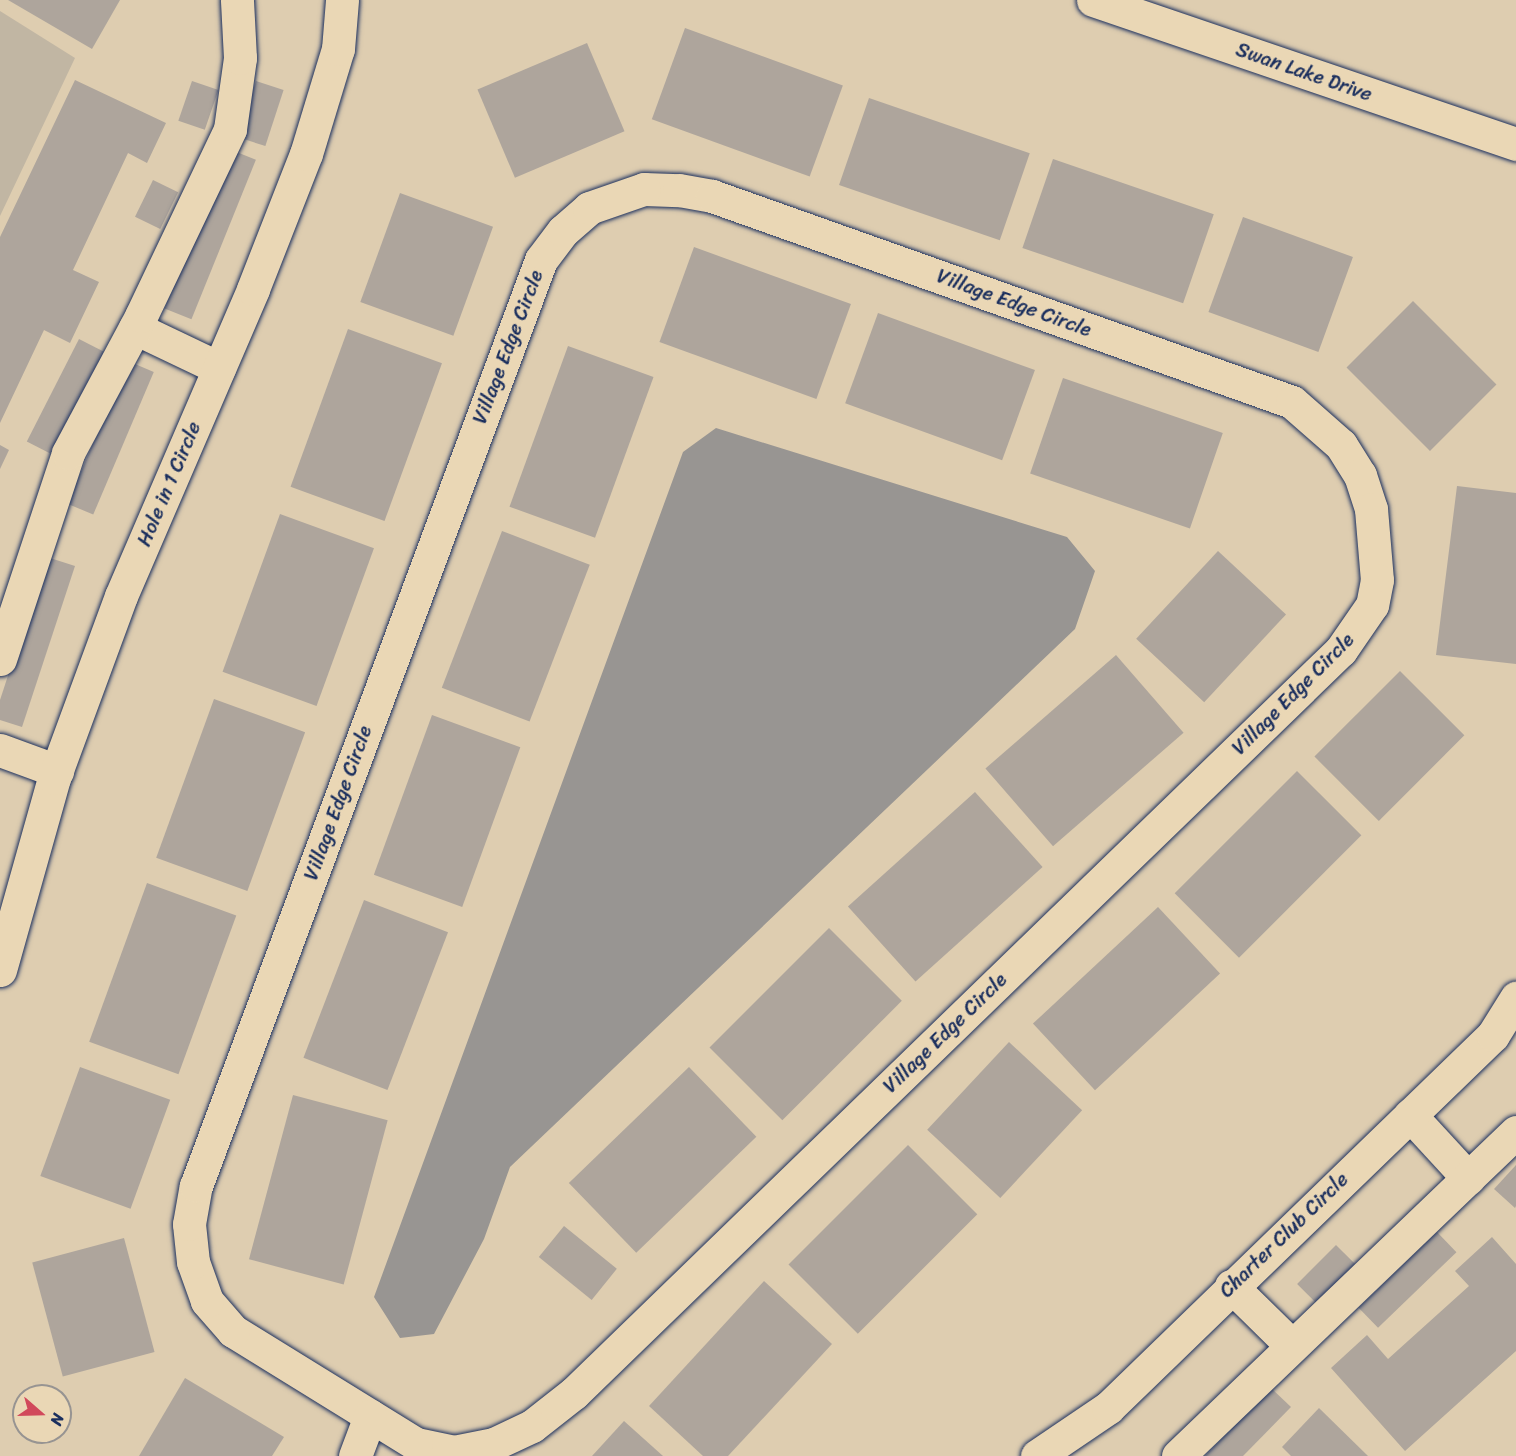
<!DOCTYPE html>
<style>
body{margin:0}
#map{position:relative;width:1516px;height:1456px;overflow:hidden;background:#decdb0;font-family:Sriracha,sans-serif}
div>[style]{position:absolute}
.green>*{inset:0;background:#c1b6a3}
.water>*{inset:0;background:#989592}
.building>*{inset:0;background:#aea59c;transform-origin:0 0}
.roads{filter:drop-shadow(0 0 2px #1b2f5e) drop-shadow(0 0 2px #1b2f5e)}
.minor>*{height:33px;margin:-16.5px;padding:0 16.5px;transform-origin:16.5px;border-radius:16.5px;background:#ead7b5}
span{translate:-50% -50%;white-space:nowrap;text-align:center;line-height:1.15;-webkit-text-stroke:4.5px #ead7b5;paint-order:stroke}
.street-label{font-size:20px;color:#1b2f5e}
.north{position:absolute;left:12px;top:1384px;width:60px;height:60px;box-sizing:border-box;background:#ead7b5;border:2px solid #979492;border-radius:50%;rotate:110deg;font-size:16px;font-weight:700;line-height:24px;text-align:center;color:#1b2f5e}
.north::after{content:'';display:block;margin:auto;width:21px;height:27px;background:#d1495b;clip-path:polygon(50% 0,100% 100%,50% 72%,0 100%)}
</style>
<div id="map">
<div class="green">
<i style="clip-path:polygon(0 11px,75px 58px,0 216px)"></i>
</div>
<div class="water">
<i style="clip-path:polygon(716px 428px,1067px 537px,1095px 571px,1075px 629px,510px 1167px,484px 1239px,434px 1334px,400px 1338px,374px 1297px,683px 452px)"></i>
</div>
<div class="building">
<i style="clip-path:polygon(8px 0,120px 0,92px 49px)"></i>
<i style="left:685px;top:28px;width:168px;height:97px;rotate:20deg"></i>
<i style="left:587px;top:43px;width:96px;height:119px;rotate:67deg"></i>
<i style="clip-path:polygon(75px 80px,166px 123px,147px 163px,128px 153px,73px 270px,99px 282px,70px 343px,44px 330px,0 423px,0 237px)"></i>
<i style="left:192px;top:81px;width:28px;height:42px;rotate:19deg"></i>
<i style="left:256px;top:81px;width:29px;height:59px;rotate:18deg"></i>
<i style="left:869px;top:98px;width:170px;height:92px;rotate:19deg"></i>
<i style="left:229px;top:149px;width:29px;height:172px;rotate:22deg"></i>
<i style="left:1053px;top:159px;width:170px;height:94px;rotate:19deg"></i>
<i style="left:153px;top:180px;width:28px;height:41px;rotate:26deg"></i>
<i style="left:400px;top:193px;width:99px;height:116px;rotate:20deg"></i>
<i style="left:1243px;top:217px;width:117px;height:101px;rotate:20deg"></i>
<i style="left:694px;top:247px;width:167px;height:101px;rotate:20deg"></i>
<i style="left:1413px;top:301px;width:118px;height:94px;rotate:45deg"></i>
<i style="left:878px;top:313px;width:167px;height:96px;rotate:20deg"></i>
<i style="left:348px;top:329px;width:100px;height:168px;rotate:20deg"></i>
<i style="left:79px;top:339px;width:28px;height:115px;rotate:27deg"></i>
<i style="left:568px;top:346px;width:91px;height:171px;rotate:20deg"></i>
<i style="left:128px;top:361px;width:28px;height:155px;rotate:23deg"></i>
<i style="left:1063px;top:378px;width:169px;height:101px;rotate:19deg"></i>
<i style="clip-path:polygon(0 445px,9px 450px,0 469px)"></i>
<i style="clip-path:polygon(1457px 486px,1516px 493px,1516px 664px,1436px 655px)"></i>
<i style="left:280px;top:514px;width:100px;height:168px;rotate:20deg"></i>
<i style="left:502px;top:531px;width:94px;height:168px;rotate:21deg"></i>
<i style="left:1218px;top:551px;width:93px;height:120px;rotate:43deg"></i>
<i style="clip-path:polygon(47px 557px,75px 566px,22px 727px,0 720px,0 700px)"></i>
<i style="left:1116px;top:655px;width:103px;height:173px;rotate:49deg"></i>
<i style="left:1400px;top:671px;width:91px;height:121px;rotate:45deg"></i>
<i style="left:214px;top:699px;width:97px;height:169px;rotate:20deg"></i>
<i style="left:432px;top:715px;width:94px;height:170px;rotate:20deg"></i>
<i style="left:1297px;top:771px;width:91px;height:173px;rotate:45deg"></i>
<i style="left:975px;top:792px;width:101px;height:171px;rotate:48deg"></i>
<i style="left:147px;top:883px;width:95px;height:169px;rotate:20deg"></i>
<i style="left:364px;top:900px;width:90px;height:169px;rotate:21deg"></i>
<i style="left:1158px;top:907px;width:91px;height:171px;rotate:47deg"></i>
<i style="left:829px;top:928px;width:103px;height:169px;rotate:45deg"></i>
<i style="left:1009px;top:1042px;width:100px;height:120px;rotate:43deg"></i>
<i style="left:80px;top:1067px;width:96px;height:116px;rotate:20deg"></i>
<i style="left:689px;top:1067px;width:97px;height:167px;rotate:46deg"></i>
<i style="left:293px;top:1095px;width:98px;height:170px;rotate:15deg"></i>
<i style="left:908px;top:1145px;width:98px;height:169px;rotate:45deg"></i>
<i style="clip-path:polygon(1516px 1165px,1516px 1206px,1515px 1208px,1494px 1189px)"></i>
<i style="left:564px;top:1226px;width:68px;height:40px;rotate:39deg"></i>
<i style="left:1437px;top:1232px;width:28px;height:109px;rotate:46deg"></i>
<i style="clip-path:polygon(1492px 1237px,1516px 1264px,1516px 1351px,1405px 1451px,1331px 1368px,1367px 1335px,1388px 1359px,1469px 1286px,1455px 1271px)"></i>
<i style="left:124px;top:1238px;width:118px;height:95px;rotate:75deg"></i>
<i style="left:1336px;top:1245px;width:27px;height:55px;rotate:45deg"></i>
<i style="clip-path:polygon(764px 1281px,832px 1344px,728px 1456px,703px 1456px,649px 1406px)"></i>
<i style="clip-path:polygon(185px 1378px,284px 1437px,272px 1456px,139px 1456px)"></i>
<i style="clip-path:polygon(1271px 1388px,1291px 1407px,1243px 1456px,1205px 1456px)"></i>
<i style="clip-path:polygon(1319px 1408px,1368px 1456px,1291px 1456px,1282px 1447px)"></i>
<i style="clip-path:polygon(624px 1421px,663px 1456px,592px 1456px)"></i>
</div>
<div class="roads">
<div class="minor">
<i style="left:1093px;top:0;width:447px;rotate:18.8deg"></i>
<i style="left:644px;top:189px;width:35px;rotate:2deg"></i>
<i style="left:679px;top:190px;width:34px;rotate:10deg"></i>
<i style="left:712px;top:196px;width:615px;rotate:19.55deg"></i>
<i style="left:1292px;top:402px;width:65px;rotate:41.3deg"></i>
<i style="left:1341px;top:445px;width:36px;rotate:58deg"></i>
<i style="left:1360px;top:475px;width:36px;rotate:72deg"></i>
<i style="left:1371px;top:509px;width:71px;rotate:85.2deg"></i>
<i style="left:1377px;top:580px;width:25px;rotate:101deg"></i>
<i style="left:1372px;top:605px;width:55px;rotate:124.6deg"></i>
<i style="left:1341px;top:650px;width:1068px;rotate:135.91deg"></i>
<i style="left:574px;top:1393px;width:53px;rotate:141.8deg"></i>
<i style="left:532px;top:1426px;width:42px;rotate:154.7deg"></i>
<i style="left:494px;top:1444px;width:41px;rotate:168.7deg"></i>
<i style="left:454px;top:1452px;width:39px;rotate:-168deg"></i>
<i style="left:416px;top:1444px;width:215px;rotate:-148.3deg"></i>
<i style="left:233px;top:1331px;width:40px;rotate:-131deg"></i>
<i style="left:207px;top:1301px;width:41px;rotate:-109.7deg"></i>
<i style="left:193px;top:1262px;width:38px;rotate:-96deg"></i>
<i style="left:189px;top:1224px;width:39px;rotate:-80deg"></i>
<i style="left:196px;top:1186px;width:988px;rotate:-69.57deg"></i>
<i style="left:541px;top:260px;width:36px;rotate:-53deg"></i>
<i style="left:563px;top:231px;width:35px;rotate:-41deg"></i>
<i style="left:589px;top:208px;width:58px;rotate:-19.1deg"></i>
<i style="left:135px;top:328px;width:93px;rotate:25.5deg"></i>
<i style="left:0;top:659px;width:217px;rotate:-71.7deg"></i>
<i style="left:68px;top:453px;width:155px;rotate:-61.9deg"></i>
<i style="left:141px;top:316px;width:207px;rotate:-64.5deg"></i>
<i style="left:230px;top:129px;width:72px;rotate:-82deg"></i>
<i style="left:240px;top:58px;width:58px;rotate:-93deg"></i>
<i style="left:0;top:750px;width:61px;rotate:20.2deg"></i>
<i style="left:0;top:970px;width:199px;rotate:-74.3deg"></i>
<i style="left:54px;top:778px;width:194px;rotate:-69.8deg"></i>
<i style="left:121px;top:596px;width:334px;rotate:-66.7deg"></i>
<i style="left:253px;top:289px;width:145px;rotate:-68.6deg"></i>
<i style="left:306px;top:154px;width:110px;rotate:-73.1deg"></i>
<i style="left:338px;top:49px;width:49px;rotate:-85.3deg"></i>
<i style="left:1410px;top:1115px;width:86px;rotate:47.4deg"></i>
<i style="left:1231px;top:1286px;width:84px;rotate:44.5deg"></i>
<i style="left:355px;top:1456px;width:43px;rotate:-69.4deg"></i>
<i style="left:1037px;top:1456px;width:86px;rotate:-34.1deg"></i>
<i style="left:1108px;top:1408px;width:536px;rotate:-44.09deg"></i>
<i style="left:1493px;top:1035px;width:44px;rotate:-58.1deg"></i>
<i style="left:1178px;top:1456px;width:468px;rotate:-43.8deg"></i>
</div>
</div>
<div class="street-label">
<span style="left:1304px;top:72px;rotate:19deg">Swan Lake Drive</span>
<span style="left:1014px;top:303px;rotate:20deg">Village Edge Circle</span>
<span style="left:508px;top:347px;rotate:-69deg">Village Edge Circle</span>
<span style="left:169px;top:484px;rotate:-67deg">Hole in 1 Circle</span>
<span style="left:1293px;top:694px;rotate:-45deg">Village Edge Circle</span>
<span style="left:338px;top:803px;rotate:-70deg">Village Edge Circle</span>
<span style="left:945px;top:1033px;rotate:-44deg">Village Edge Circle</span>
<span style="left:1284px;top:1235px;rotate:-44deg">Charter Club Circle</span>
</div>
<div class="north">N</div>
</div>
